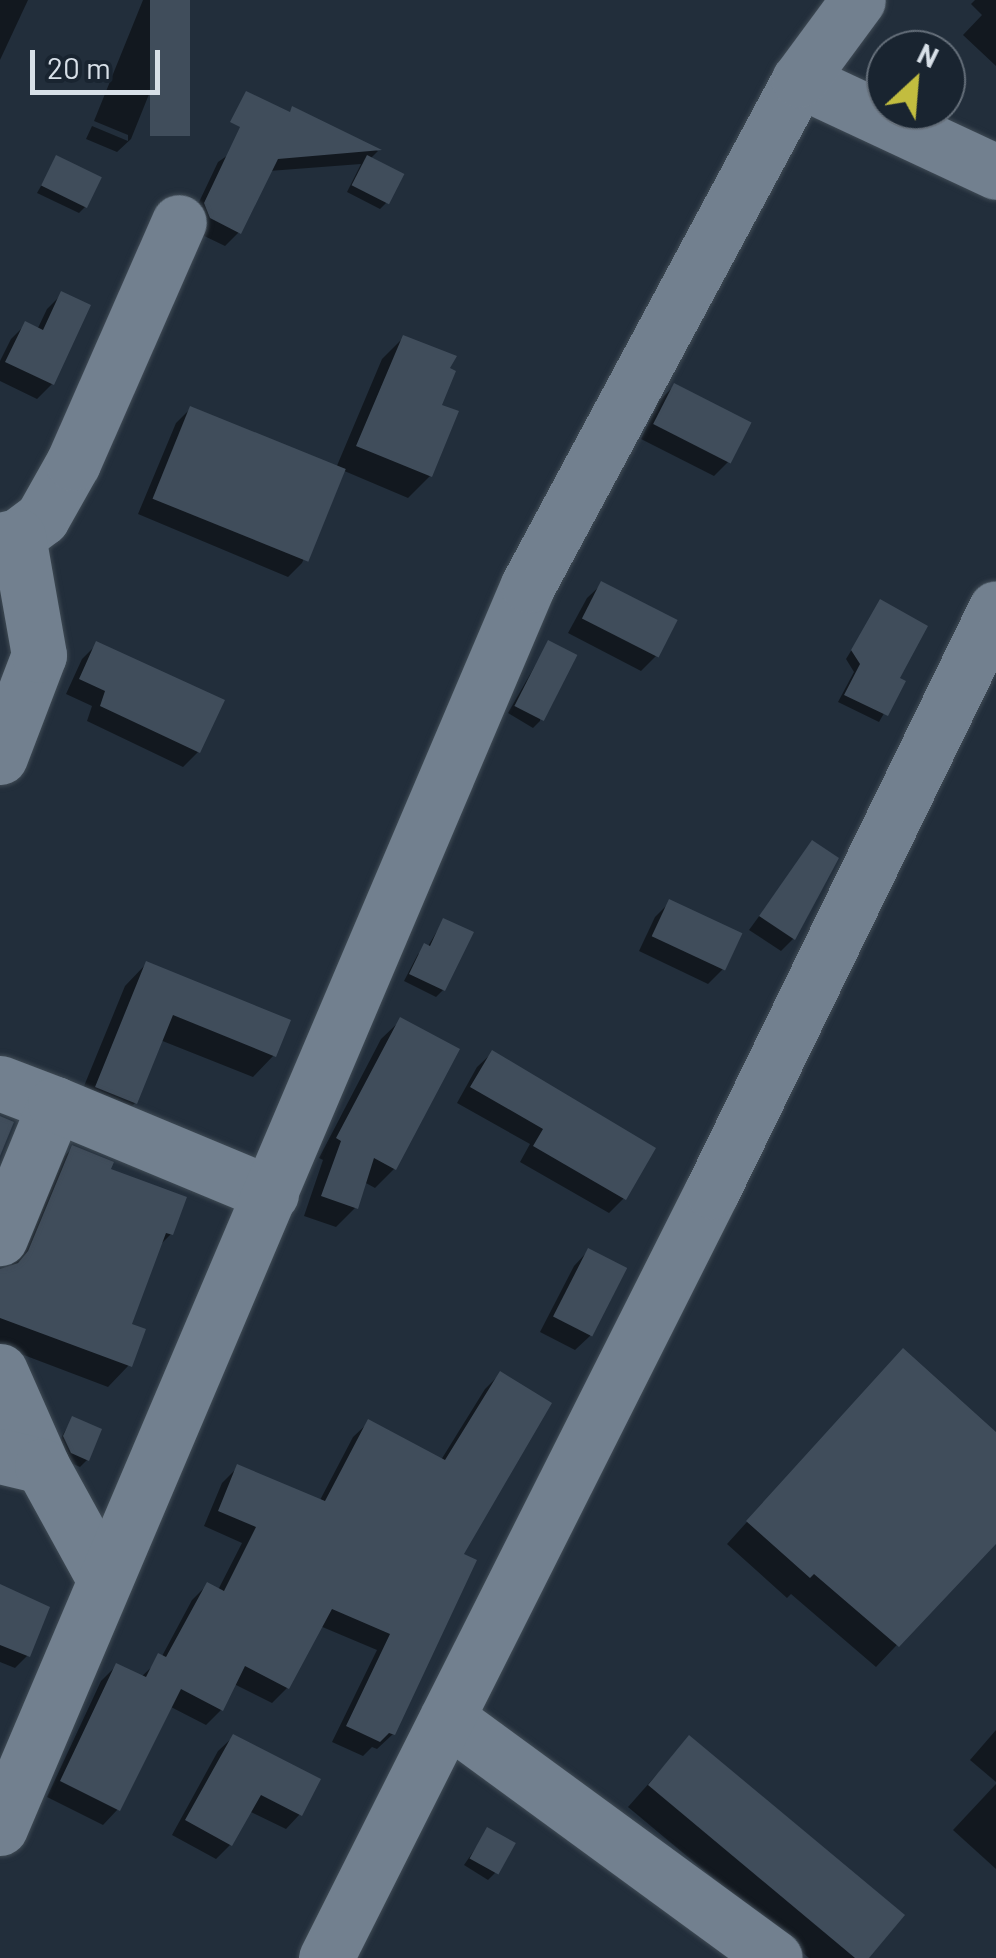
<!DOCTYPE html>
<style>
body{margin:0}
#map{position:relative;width:996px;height:1958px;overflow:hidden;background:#222e3b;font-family:Barlow,sans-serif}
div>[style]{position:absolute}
.shadow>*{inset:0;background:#0007}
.building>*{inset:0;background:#404d5b;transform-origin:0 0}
.roads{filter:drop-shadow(0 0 2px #404b55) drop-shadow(0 0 2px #404b55)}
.minor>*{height:55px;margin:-27.5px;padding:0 27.5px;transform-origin:27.5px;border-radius:27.5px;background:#72808f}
span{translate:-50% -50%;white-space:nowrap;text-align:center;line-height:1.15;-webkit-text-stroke:8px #192430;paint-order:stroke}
.north{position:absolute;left:866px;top:30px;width:100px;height:100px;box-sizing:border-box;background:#192430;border:2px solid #656f7a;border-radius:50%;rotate:26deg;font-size:28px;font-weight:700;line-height:40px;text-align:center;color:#d8e0e8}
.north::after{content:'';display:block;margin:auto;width:35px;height:45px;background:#c2bd3f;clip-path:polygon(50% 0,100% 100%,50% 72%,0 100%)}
.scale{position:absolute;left:30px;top:50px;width:130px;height:45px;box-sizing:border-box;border:5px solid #d8e0e8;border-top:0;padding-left:12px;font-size:30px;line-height:35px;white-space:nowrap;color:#d8e0e8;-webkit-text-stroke:8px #192430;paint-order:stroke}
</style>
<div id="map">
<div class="shadow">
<i style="clip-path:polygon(0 0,28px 0,0 60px)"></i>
<i style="clip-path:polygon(143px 0,187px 0,131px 139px,117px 152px,86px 139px,92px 126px,128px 141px,128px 135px,94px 121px)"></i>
<i style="clip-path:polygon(975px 0,996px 0,996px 66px,963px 35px,982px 15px,971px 4px)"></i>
<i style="clip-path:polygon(293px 110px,378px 151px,370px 159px,387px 202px,380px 209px,347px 192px,361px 164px,269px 171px,239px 232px,225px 246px,196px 232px,191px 219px,218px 162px)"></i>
<i style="clip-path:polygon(57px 158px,86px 206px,79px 213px,37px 193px)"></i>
<i style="clip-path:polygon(62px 294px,52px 384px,37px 399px,0 381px,0 361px,11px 339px,26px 324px,37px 330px,47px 309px)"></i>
<i style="clip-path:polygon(404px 337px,447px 368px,430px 476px,408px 498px,342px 470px,302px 563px,288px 577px,138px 514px,176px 423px,191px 408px,336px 468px,382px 359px)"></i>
<i style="clip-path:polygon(674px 386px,729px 461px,714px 476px,641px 439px,659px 401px)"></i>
<i style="clip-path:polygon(602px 584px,656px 656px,641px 671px,568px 633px,587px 598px)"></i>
<i style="clip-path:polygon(881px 602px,897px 679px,902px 682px,879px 722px,838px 702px,854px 672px,846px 659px)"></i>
<i style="clip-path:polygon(548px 643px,540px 721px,533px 728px,508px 713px)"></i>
<i style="clip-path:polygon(97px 644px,198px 752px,183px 767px,87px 721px,92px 706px,66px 694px,82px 659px)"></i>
<i style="clip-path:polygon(813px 843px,793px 939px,781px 951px,749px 930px)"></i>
<i style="clip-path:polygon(670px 902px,723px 969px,708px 984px,639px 951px,655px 917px)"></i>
<i style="clip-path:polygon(443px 921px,443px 990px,436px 997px,404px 981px,418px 954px,427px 948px)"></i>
<i style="clip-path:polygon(146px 964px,274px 1055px,253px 1077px,160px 1040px,135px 1103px,114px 1125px,75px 1108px,125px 986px)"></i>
<i style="clip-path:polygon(401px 1020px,394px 1169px,375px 1188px,364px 1182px,356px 1207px,336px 1227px,304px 1216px,323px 1160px,319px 1158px,381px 1039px)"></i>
<i style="clip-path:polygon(492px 1053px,624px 1198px,609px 1213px,520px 1162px,530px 1144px,457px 1103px,477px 1067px)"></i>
<i style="clip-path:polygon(73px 1148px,108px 1170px,171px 1234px,159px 1246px,129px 1326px,129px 1365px,108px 1387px,0 1346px,0 1271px,10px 1269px,51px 1169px)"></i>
<i style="clip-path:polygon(588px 1251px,590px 1336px,575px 1350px,540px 1332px,574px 1266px)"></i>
<i style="clip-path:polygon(882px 1373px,996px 1433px,996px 1540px,876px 1667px,791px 1594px,787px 1598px,727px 1544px)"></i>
<i style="clip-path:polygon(500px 1374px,461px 1555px,393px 1734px,377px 1749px,372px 1747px,363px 1756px,332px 1742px,377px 1650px,320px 1626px,287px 1688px,272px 1703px,234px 1684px,221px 1710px,206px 1725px,169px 1706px,118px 1809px,103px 1825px,47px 1797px,101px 1681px,116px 1666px,140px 1678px,161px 1658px,192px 1600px,207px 1585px,218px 1590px,242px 1543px,204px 1526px,222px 1483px,238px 1467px,319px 1502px,353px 1437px,369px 1422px,441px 1460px,485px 1389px)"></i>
<i style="clip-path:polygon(72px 1419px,87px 1460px,80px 1467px,64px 1460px,57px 1445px)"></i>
<i style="clip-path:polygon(0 1586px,28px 1655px,15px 1668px,0 1662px)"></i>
<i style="clip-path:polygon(996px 1730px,996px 1782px,970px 1760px)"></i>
<i style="clip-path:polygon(233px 1737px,300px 1814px,286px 1829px,249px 1811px,230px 1845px,216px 1859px,172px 1835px,218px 1751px)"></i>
<i style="clip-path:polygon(689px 1738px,866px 1958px,809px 1958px,628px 1807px)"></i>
<i style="clip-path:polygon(996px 1784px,996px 1869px,953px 1830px)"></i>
<i style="clip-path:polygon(488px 1830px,495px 1873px,488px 1880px,464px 1865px)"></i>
</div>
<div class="building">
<i style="left:150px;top:0;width:40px;height:136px"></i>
<i style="clip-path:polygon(246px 91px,290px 112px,292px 106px,382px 150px,278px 159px,241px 234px,210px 218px,204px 203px,240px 127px,230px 122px)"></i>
<i style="left:56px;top:155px;width:51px;height:34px;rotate:26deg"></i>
<i style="left:367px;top:155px;width:42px;height:34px;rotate:27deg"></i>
<i style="clip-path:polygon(61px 291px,91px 305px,54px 385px,5px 362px,25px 321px,43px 330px)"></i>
<i style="clip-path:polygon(403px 335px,457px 356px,450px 368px,456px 371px,442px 405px,459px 411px,432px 477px,356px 446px)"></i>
<i style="left:674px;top:383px;width:87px;height:46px;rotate:27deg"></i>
<i style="left:190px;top:406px;width:168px;height:100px;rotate:22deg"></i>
<i style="left:601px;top:581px;width:86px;height:42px;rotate:27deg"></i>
<i style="clip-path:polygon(880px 599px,928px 626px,900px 678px,906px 681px,888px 716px,844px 695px,860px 664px,851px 650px)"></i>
<i style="left:548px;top:640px;width:33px;height:74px;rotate:27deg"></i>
<i style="clip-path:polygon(96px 641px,225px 700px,200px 753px,100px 706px,105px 691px,79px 679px)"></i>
<i style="clip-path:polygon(812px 840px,839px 858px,795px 940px,759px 916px)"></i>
<i style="left:669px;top:899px;width:81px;height:41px;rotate:25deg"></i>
<i style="clip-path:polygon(443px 918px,474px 932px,445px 991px,409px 974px,424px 943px,430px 946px)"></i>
<i style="clip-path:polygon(146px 961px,291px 1020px,276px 1057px,173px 1015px,137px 1104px,95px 1087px)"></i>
<i style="clip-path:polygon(400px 1017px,460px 1049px,396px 1170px,374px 1158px,358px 1209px,321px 1196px,341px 1141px,336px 1138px)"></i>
<i style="clip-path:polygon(492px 1050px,656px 1148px,626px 1200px,533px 1146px,543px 1129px,470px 1087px)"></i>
<i style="clip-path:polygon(0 1116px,14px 1122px,0 1156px)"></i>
<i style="clip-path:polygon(72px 1145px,114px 1162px,111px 1169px,187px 1197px,173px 1235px,166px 1233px,132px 1324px,146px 1329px,132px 1367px,0 1318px,0 1269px,18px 1263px,28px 1251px)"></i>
<i style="left:588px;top:1248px;width:44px;height:77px;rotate:27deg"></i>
<i style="clip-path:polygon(903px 1348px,996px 1432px,996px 1544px,899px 1647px,814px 1574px,810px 1578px,746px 1521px)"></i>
<i style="clip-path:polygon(500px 1371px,552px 1403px,464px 1554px,477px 1560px,395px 1735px,389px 1733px,380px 1742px,346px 1726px,390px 1634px,332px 1609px,289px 1689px,245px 1666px,223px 1711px,181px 1689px,120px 1811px,60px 1781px,116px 1663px,146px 1677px,158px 1653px,166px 1657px,207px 1582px,224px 1591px,256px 1527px,218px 1511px,237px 1464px,325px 1501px,368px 1419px,445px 1460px)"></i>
<i style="clip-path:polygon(72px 1416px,102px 1429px,89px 1461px,71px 1453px,63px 1436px)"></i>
<i style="clip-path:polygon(0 1584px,50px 1607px,30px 1657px,0 1645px)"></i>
<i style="clip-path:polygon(233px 1734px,321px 1779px,302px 1816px,261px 1795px,232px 1846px,185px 1820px)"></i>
<i style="clip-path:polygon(689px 1735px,905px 1915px,869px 1958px,855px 1958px,648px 1785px)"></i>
<i style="left:487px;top:1827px;width:33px;height:36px;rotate:29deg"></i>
</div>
<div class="roads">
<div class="minor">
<i style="left:799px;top:80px;width:217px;rotate:25deg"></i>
<i style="left:0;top:540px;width:18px;rotate:-13deg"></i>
<i style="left:18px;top:536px;width:30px;rotate:-37deg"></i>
<i style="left:42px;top:518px;width:63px;rotate:-60.6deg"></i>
<i style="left:73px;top:463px;width:263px;rotate:-66.3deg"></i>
<i style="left:0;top:757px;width:109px;rotate:-69.1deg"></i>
<i style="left:39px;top:655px;width:121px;rotate:-100deg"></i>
<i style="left:0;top:1083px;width:59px;rotate:20.9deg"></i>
<i style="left:55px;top:1104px;width:145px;rotate:112.3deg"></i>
<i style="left:55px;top:1104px;width:234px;rotate:22.6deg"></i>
<i style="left:0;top:1371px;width:104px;rotate:66.1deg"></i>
<i style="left:0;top:1456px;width:43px;rotate:13.4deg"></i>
<i style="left:42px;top:1466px;width:127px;rotate:61.2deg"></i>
<i style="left:447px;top:1718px;width:406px;rotate:36.2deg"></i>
<i style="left:0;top:1828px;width:1350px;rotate:-66.99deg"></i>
<i style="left:528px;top:585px;width:573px;rotate:-61.78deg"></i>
<i style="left:799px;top:80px;width:99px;rotate:-53.6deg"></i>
<i style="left:326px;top:1958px;width:859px;rotate:-63.29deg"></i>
<i style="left:712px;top:1191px;width:648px;rotate:-64.03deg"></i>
</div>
</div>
<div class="north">N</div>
<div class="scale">20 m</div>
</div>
